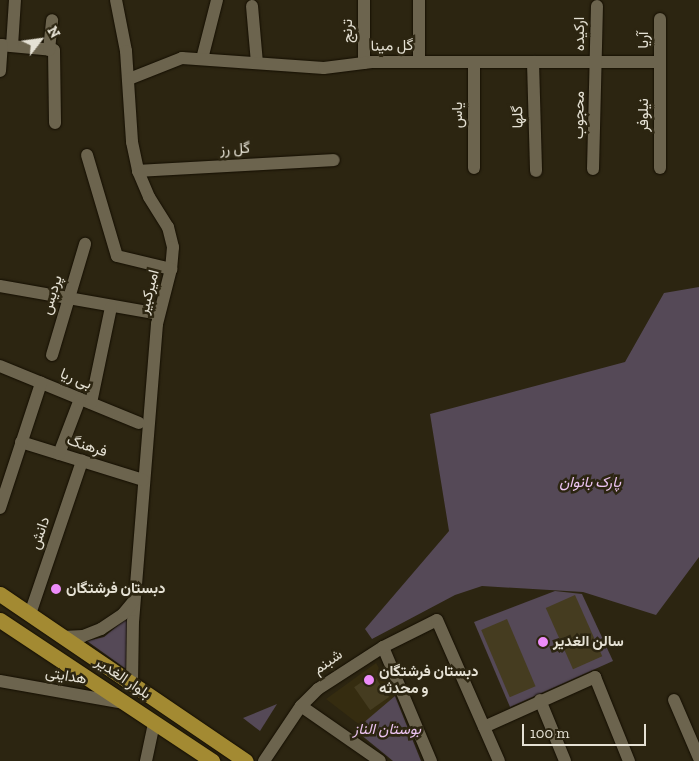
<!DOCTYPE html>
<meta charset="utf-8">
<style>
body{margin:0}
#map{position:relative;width:699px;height:761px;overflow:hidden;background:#2c2511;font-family:"Zilla Slab",Vazirmatn,serif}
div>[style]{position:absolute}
.built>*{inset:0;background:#352c10}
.green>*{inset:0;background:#554957}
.building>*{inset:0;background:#453c20;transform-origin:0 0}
.roads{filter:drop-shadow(0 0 1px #140e00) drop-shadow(0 0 1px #140e00)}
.minor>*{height:12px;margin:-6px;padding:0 6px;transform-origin:6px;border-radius:6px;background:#6c644e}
.major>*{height:15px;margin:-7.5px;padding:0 7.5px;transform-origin:7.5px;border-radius:7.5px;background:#a38a32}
.dots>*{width:14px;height:14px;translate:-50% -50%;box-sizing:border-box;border:2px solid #2c2511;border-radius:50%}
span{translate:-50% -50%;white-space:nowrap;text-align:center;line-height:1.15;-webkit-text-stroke:5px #2c2511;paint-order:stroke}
.street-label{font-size:15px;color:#e5e1d4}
.park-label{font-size:15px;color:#ebc3f0;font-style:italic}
.poi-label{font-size:15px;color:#e5e1d4;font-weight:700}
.left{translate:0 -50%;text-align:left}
.north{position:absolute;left:15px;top:15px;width:50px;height:50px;-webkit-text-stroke:4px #2c2511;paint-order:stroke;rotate:60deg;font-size:14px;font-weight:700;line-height:20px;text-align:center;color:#e5e1d4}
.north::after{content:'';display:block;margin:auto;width:18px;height:22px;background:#e5e1d4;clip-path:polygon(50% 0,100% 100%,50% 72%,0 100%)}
.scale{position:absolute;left:522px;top:724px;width:124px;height:22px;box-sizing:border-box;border:2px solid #e5e1d4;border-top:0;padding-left:6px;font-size:15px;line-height:18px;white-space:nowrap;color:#e5e1d4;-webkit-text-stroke:4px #2c2511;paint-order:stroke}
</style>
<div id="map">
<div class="built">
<i style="clip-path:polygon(376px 663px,395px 696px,361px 726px,326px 699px)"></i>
</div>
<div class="green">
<i style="clip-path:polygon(699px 287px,699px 557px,656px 615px,583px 592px,482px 586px,455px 595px,372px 639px,365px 629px,449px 531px,430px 414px,625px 362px,664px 293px)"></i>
<i style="clip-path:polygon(555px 591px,582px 594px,613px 661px,510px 707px,474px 622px)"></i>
<i style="clip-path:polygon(129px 616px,126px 669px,87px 641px,104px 637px)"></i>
<i style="clip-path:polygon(395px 696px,421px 761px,393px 761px,355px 730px)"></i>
<i style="clip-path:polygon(277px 704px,260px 731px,243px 718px)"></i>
</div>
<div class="building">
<i style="left:575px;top:595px;width:67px;height:32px;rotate:66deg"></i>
<i style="left:507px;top:619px;width:73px;height:28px;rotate:67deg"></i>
<i style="left:373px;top:674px;width:28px;height:23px;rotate:55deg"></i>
</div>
<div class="roads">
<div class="minor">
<i style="left:116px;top:0;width:52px;rotate:78.9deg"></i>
<i style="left:126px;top:51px;width:91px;rotate:86.2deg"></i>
<i style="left:132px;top:142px;width:30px;rotate:78deg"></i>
<i style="left:138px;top:171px;width:28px;rotate:67deg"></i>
<i style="left:149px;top:197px;width:36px;rotate:58deg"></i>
<i style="left:168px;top:227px;width:21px;rotate:76deg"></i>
<i style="left:173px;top:247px;width:22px;rotate:95deg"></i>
<i style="left:171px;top:269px;width:57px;rotate:104.3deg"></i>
<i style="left:157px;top:324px;width:298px;rotate:94.6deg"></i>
<i style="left:133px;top:621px;width:63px;rotate:90.9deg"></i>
<i style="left:252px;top:6px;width:57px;rotate:85deg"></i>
<i style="left:0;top:45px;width:54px;rotate:5.3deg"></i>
<i style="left:54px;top:50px;width:73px;rotate:89.2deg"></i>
<i style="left:12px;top:46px;width:46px;rotate:-86.3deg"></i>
<i style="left:49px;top:50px;width:30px;rotate:-84deg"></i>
<i style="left:202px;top:59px;width:61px;rotate:-75.7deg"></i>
<i style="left:419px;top:62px;width:62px;rotate:-90deg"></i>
<i style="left:533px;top:62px;width:109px;rotate:88.4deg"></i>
<i style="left:364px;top:63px;width:63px;rotate:-90deg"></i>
<i style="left:0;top:71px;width:26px;rotate:-86deg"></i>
<i style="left:129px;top:79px;width:57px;rotate:-21.6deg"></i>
<i style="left:182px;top:58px;width:142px;rotate:4deg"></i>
<i style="left:324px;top:68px;width:48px;rotate:-7.1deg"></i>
<i style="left:372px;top:62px;width:288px"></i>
<i style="left:87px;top:155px;width:105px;rotate:73.5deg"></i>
<i style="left:117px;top:256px;width:56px;rotate:13.5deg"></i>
<i style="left:474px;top:168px;width:106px;rotate:-90deg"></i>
<i style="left:660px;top:168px;width:149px;rotate:-90deg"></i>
<i style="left:593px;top:169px;width:163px;rotate:-88.6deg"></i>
<i style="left:138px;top:171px;width:196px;rotate:-3.2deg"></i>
<i style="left:0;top:286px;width:161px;rotate:10deg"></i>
<i style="left:52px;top:355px;width:116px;rotate:-73.4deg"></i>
<i style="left:0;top:366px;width:150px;rotate:22.3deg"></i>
<i style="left:91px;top:403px;width:98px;rotate:-78.2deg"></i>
<i style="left:21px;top:442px;width:128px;rotate:17.3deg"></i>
<i style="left:59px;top:454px;width:59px;rotate:-69.1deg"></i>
<i style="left:0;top:508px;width:132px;rotate:-71.8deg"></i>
<i style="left:30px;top:614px;width:162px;rotate:-71.2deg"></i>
<i style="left:63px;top:637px;width:20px;rotate:-3deg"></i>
<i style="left:83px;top:636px;width:19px;rotate:-21deg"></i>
<i style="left:101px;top:629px;width:27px;rotate:-34deg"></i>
<i style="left:123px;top:614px;width:17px;rotate:-50deg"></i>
<i style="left:383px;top:647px;width:124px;rotate:67.2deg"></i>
<i style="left:0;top:681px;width:125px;rotate:10.1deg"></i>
<i style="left:540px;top:700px;width:66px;rotate:67.7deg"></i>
<i style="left:674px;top:700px;width:63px;rotate:66.7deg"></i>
<i style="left:301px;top:706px;width:96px;rotate:34.8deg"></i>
<i style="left:484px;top:727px;width:122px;rotate:-24.2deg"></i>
<i style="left:595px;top:677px;width:91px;rotate:68deg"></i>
<i style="left:146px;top:761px;width:40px;rotate:-78deg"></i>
<i style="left:264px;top:761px;width:66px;rotate:-56.1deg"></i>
<i style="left:301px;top:706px;width:24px;rotate:-45deg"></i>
<i style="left:318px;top:689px;width:77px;rotate:-32.9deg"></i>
<i style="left:383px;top:647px;width:60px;rotate:-26.6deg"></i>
<i style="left:437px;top:620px;width:154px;rotate:66.3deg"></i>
</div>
<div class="major">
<i style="left:0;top:594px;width:297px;rotate:34.2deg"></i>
<i style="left:0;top:620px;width:255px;rotate:33.6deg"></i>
</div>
</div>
<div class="dots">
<i style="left:56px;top:589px;background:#ed8cf9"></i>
<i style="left:543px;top:642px;background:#ed8cf9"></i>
<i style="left:369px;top:680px;background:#ed8cf9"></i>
</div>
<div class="street-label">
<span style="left:348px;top:31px;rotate:-90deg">ترنج</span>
<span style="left:580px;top:34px;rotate:-90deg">ارکیده</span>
<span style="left:644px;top:40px;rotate:-90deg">آریا</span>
<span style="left:392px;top:46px;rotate:-1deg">گل مینا</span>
<span style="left:458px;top:115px;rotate:-90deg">یاس</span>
<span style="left:579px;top:115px;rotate:-89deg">محجوب</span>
<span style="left:644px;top:115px;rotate:-90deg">نیلوفر</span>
<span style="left:518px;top:117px;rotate:-91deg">گلها</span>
<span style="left:235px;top:149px;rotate:-3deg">گل رز</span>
<span style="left:149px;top:292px;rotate:-76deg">امیرکبیر</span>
<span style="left:52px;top:295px;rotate:-73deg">پردیس</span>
<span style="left:76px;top:379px;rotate:22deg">بی ریا</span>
<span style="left:87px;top:446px;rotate:18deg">فرهنگ</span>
<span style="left:40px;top:533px;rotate:-71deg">دانش</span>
<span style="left:328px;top:662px;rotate:-35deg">شبنم</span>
<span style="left:66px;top:676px;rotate:10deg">هدایتی</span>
<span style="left:123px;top:678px;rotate:34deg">بلوار الغدیر</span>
</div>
<div class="park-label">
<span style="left:590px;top:483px">پارک بانوان</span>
<span style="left:387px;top:730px">بوستان الناز</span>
</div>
<div class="poi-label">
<span class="left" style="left:66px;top:589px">دبستان فرشتگان</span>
<span class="left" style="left:553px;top:642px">سالن الغدیر</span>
<span class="left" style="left:379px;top:680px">دبستان فرشتگان<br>و محدثه</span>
</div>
<div class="north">N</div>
<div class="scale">100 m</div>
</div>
